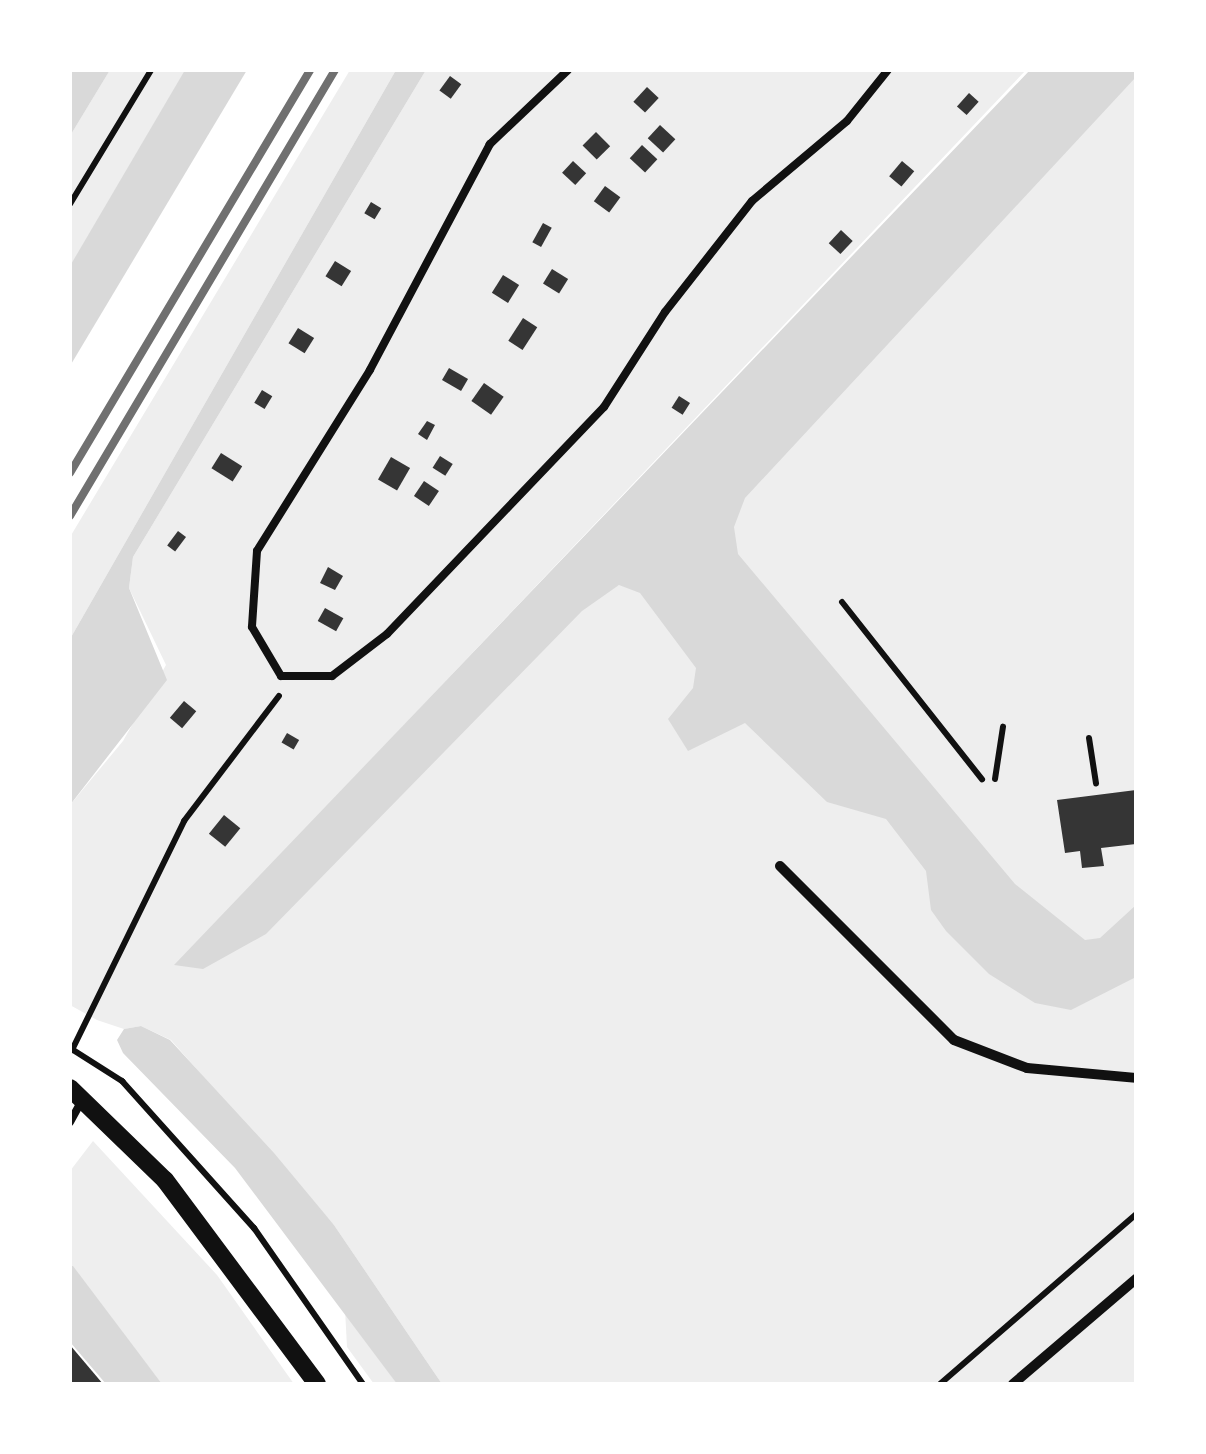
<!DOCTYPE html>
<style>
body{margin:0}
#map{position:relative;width:1206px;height:1454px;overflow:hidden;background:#fff;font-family:"DejaVu Sans",sans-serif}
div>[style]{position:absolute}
.green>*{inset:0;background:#eee}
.water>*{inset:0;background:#d9d9d9}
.building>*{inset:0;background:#353535;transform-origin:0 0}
.path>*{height:6px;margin:-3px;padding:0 3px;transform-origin:3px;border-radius:3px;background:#111}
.service>*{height:8px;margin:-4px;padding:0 4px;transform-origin:4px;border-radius:4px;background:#111}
.minor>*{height:10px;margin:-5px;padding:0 5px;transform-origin:5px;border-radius:5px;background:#111}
.tertiary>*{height:18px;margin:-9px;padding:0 9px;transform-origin:9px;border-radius:9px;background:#111}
.rail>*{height:8px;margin:-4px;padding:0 4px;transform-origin:4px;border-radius:4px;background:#707070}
span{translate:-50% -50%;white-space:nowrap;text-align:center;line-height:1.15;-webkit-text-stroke:10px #fff;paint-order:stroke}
.frame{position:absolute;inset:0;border:72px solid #fff;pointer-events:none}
</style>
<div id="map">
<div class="green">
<i style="clip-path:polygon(110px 70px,188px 70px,70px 270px,70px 136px)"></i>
<i style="clip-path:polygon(350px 70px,396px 70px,70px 639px,70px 537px)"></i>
<i style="clip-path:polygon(426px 70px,1026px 70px,176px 965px,604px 591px,619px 585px,1136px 70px,1136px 1384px,442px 1384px,334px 1225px,171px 1040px,141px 1026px,124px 1029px,97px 1020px,70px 1005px,70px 805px,123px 741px,166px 665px,129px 588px,133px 557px)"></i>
<i style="clip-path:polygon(93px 1141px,217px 1275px,294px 1384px,162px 1384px,70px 1266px,70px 1171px)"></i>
<i style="clip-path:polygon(345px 1309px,397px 1384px,374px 1384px,347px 1347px)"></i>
</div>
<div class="water">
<i style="clip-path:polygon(70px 70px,110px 70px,70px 136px)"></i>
<i style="clip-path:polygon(185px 70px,247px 70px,70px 366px,70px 266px)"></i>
<i style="clip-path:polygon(396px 70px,426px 70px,133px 557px,129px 588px,167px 680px,70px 805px,70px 639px)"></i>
<i style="clip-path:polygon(1030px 70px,1136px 70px,1136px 77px,745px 498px,734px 527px,738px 554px,1015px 884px,1085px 940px,1100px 938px,1136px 905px,1136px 977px,1071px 1010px,1035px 1003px,989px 974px,946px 931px,931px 910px,926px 871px,886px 819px,827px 802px,745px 723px,688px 751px,668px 719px,693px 688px,696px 668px,640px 593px,619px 585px,582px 611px,266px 934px,203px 969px,174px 965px)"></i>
<i style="clip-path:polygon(141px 1026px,170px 1040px,274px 1153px,334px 1225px,442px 1384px,397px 1384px,235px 1168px,123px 1053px,117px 1040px,124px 1029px)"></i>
<i style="clip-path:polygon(70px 1266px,73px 1266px,162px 1384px,106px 1384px,70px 1342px)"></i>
</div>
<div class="building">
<i style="left:450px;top:76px;width:14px;height:18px;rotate:36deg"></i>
<i style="left:647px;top:87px;width:16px;height:20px;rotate:43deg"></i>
<i style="left:969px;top:93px;width:13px;height:18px;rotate:42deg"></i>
<i style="left:660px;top:125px;width:21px;height:18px;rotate:43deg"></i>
<i style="left:596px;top:132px;width:20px;height:19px;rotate:45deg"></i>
<i style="left:642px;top:145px;width:21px;height:18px;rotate:43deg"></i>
<i style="left:573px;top:161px;width:18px;height:16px;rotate:43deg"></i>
<i style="left:902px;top:161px;width:16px;height:20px;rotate:40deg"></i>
<i style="left:605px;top:186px;width:19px;height:19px;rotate:36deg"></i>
<i style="left:371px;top:202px;width:12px;height:13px;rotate:31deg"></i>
<i style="left:543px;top:223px;width:10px;height:22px;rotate:29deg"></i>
<i style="left:841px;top:230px;width:16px;height:18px;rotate:43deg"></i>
<i style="left:335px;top:261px;width:19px;height:18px;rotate:32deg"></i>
<i style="left:552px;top:269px;width:19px;height:17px;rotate:32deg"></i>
<i style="left:503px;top:275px;width:19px;height:21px;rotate:32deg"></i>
<i style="left:523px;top:318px;width:17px;height:27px;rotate:33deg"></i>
<i style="left:298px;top:328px;width:19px;height:18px;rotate:32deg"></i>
<i style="left:449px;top:368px;width:22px;height:14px;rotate:30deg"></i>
<i style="left:484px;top:383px;width:24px;height:22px;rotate:35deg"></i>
<i style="left:262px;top:390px;width:12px;height:15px;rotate:31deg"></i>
<i style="left:679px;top:396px;width:13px;height:14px;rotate:32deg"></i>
<i style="clip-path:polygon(427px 421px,435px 425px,427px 440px,418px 434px)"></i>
<i style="left:221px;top:453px;width:25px;height:18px;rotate:32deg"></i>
<i style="left:440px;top:456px;width:15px;height:14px;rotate:32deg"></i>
<i style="left:391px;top:457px;width:22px;height:26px;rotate:30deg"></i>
<i style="left:424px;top:481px;width:18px;height:18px;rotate:34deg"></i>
<i style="left:178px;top:531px;width:10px;height:18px;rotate:37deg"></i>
<i style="clip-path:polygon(328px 567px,343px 576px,335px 590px,320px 583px)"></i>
<i style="left:325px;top:608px;width:21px;height:15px;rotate:29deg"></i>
<i style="left:184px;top:701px;width:16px;height:22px;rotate:40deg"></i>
<i style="left:287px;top:733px;width:14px;height:11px;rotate:30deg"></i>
<i style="clip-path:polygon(1136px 790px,1136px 844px,1101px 848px,1104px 866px,1082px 868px,1080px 851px,1065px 853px,1057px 800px)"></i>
<i style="left:224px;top:815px;width:21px;height:24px;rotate:39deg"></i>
<i style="clip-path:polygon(70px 1345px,103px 1384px,70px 1384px)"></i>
</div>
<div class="path">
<i style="left:70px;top:204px;width:157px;rotate:-58.8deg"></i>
<i style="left:842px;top:602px;width:226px;rotate:51.7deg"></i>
<i style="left:1089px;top:738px;width:46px;rotate:81.2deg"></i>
<i style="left:995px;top:779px;width:53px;rotate:-81.3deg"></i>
<i style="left:70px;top:1048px;width:62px;rotate:32.4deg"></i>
<i style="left:122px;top:1081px;width:198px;rotate:48.1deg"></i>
<i style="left:254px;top:1228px;width:190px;rotate:55.1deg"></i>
<i style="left:72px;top:1050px;width:255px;rotate:-63.9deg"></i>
<i style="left:184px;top:821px;width:157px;rotate:-52.8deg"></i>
<i style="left:940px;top:1384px;width:259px;rotate:-40.9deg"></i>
</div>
<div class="service">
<i style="left:568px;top:70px;width:108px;rotate:136.5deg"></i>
<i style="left:490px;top:144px;width:256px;rotate:118deg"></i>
<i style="left:370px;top:370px;width:213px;rotate:122deg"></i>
<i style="left:257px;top:551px;width:76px;rotate:93.8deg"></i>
<i style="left:252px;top:627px;width:57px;rotate:59.4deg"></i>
<i style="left:281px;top:676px;width:51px"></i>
<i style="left:332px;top:676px;width:69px;rotate:-37.4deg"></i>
<i style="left:387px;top:634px;width:314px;rotate:-46.3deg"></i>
<i style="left:604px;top:407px;width:113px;rotate:-57.3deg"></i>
<i style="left:665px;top:312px;width:141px;rotate:-51.9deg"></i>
<i style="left:752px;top:201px;width:124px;rotate:-40.1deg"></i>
<i style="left:847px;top:121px;width:65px;rotate:-51.2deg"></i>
<i style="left:70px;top:1122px;width:25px;rotate:-61deg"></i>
</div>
<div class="minor">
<i style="left:780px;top:866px;width:246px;rotate:45deg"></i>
<i style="left:954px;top:1040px;width:78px;rotate:21deg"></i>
<i style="left:1027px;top:1068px;width:109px;rotate:5.2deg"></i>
<i style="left:1013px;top:1384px;width:162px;rotate:-40.5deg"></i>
</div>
<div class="tertiary">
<i style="left:70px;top:1088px;width:132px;rotate:44.1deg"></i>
<i style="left:165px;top:1180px;width:254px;rotate:53.3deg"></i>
</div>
<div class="rail">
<i style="left:70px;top:473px;width:469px;rotate:-59.2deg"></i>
<i style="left:70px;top:516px;width:519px;rotate:-59.28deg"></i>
</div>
<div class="frame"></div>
</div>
